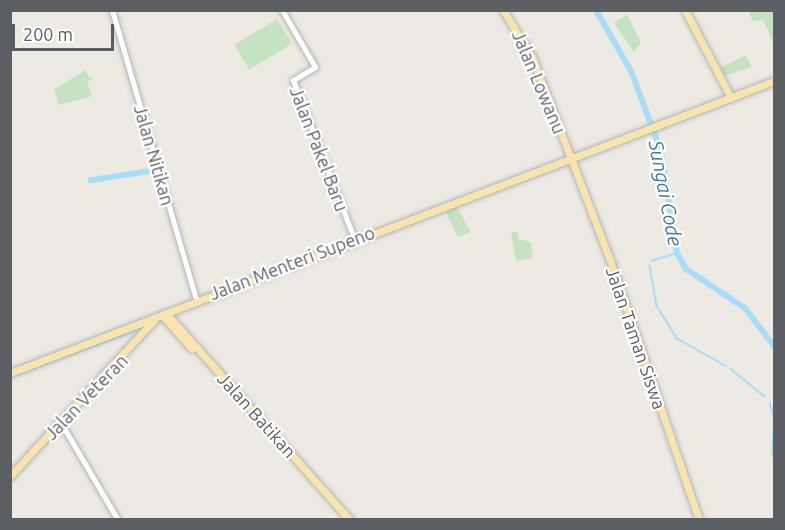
<!DOCTYPE html>
<style>
body{margin:0}
#map{position:relative;width:785px;height:530px;overflow:hidden;background:#edeae3;font-family:Ubuntu,sans-serif}
div>[style]{position:absolute}
.green>*{inset:0;background:#c5e3c1;transform-origin:0 0}
.water>*{inset:0;background:#a8ddf8;transform-origin:0 0}
.stream>*{height:1.5px;margin:-0.75px;padding:0 0.75px;transform-origin:0.75px;border-radius:0.75px;background:#a8ddf8}
.river>*{height:6px;margin:-3px;padding:0 3px;transform-origin:3px;border-radius:3px;background:#a8ddf8}
.roads{filter:drop-shadow(0 0 2px #b4b6b9) drop-shadow(0 0 2px #b4b6b9)}
.minor>*{height:5px;margin:-2.5px;padding:0 2.5px;transform-origin:2.5px;border-radius:2.5px;background:#fff}
.major>*{height:7px;margin:-3.5px;padding:0 3.5px;transform-origin:3.5px;border-radius:3.5px;background:#f8e5ad}
span{translate:-50% -50%;white-space:nowrap;text-align:center;line-height:1.15;-webkit-text-stroke:4.5px #fff;paint-order:stroke}
.street-label{font-size:18px;color:#5b5f63}
.water-label{font-size:20px;color:#447aa0;font-style:italic}
.frame{position:absolute;inset:0;border:12px solid #5b5f63;pointer-events:none}
.scale{position:absolute;left:12px;top:24px;width:102px;height:27px;box-sizing:border-box;border:3px solid #5b5f63;border-top:0;padding-left:8px;font-size:18px;line-height:21px;white-space:nowrap;color:#5b5f63;-webkit-text-stroke:4px #fff;paint-order:stroke}
</style>
<div id="map">
<div class="green">
<i style="clip-path:polygon(748px 11px,774px 11px,774px 44px,763px 20px,753px 21px)"></i>
<i style="clip-path:polygon(627px 14px,641px 43px,634px 52px,614px 23px)"></i>
<i style="left:277px;top:19px;width:29px;height:50px;rotate:59deg"></i>
<i style="clip-path:polygon(746px 55px,752px 67px,723px 76px,719px 68px)"></i>
<i style="clip-path:polygon(86px 70px,89px 78px,96px 78px,87px 81px,92px 96px,59px 105px,54px 89px)"></i>
<i style="clip-path:polygon(456px 206px,471px 232px,458px 237px,445px 211px)"></i>
<i style="clip-path:polygon(517px 231px,519px 239px,531px 242px,533px 258px,516px 261px,511px 233px)"></i>
</div>
<div class="water">
<i style="left:155px;top:167px;width:6px;height:68px;rotate:81deg"></i>
</div>
<div class="stream">
<i style="left:651px;top:261px;width:27px;rotate:-17deg"></i>
<i style="left:650px;top:266px;width:41px;rotate:80.1deg"></i>
<i style="left:657px;top:306px;width:39px;rotate:58deg"></i>
<i style="left:678px;top:339px;width:55px;rotate:29.4deg"></i>
<i style="left:731px;top:369px;width:43px;rotate:39.3deg"></i>
<i style="left:11px;top:377px;width:133px;rotate:-20.2deg"></i>
<i style="left:770px;top:403px;width:14px;rotate:73deg"></i>
<i style="left:772px;top:454px;width:26px;rotate:-86deg"></i>
<i style="left:773px;top:456px;width:1px;rotate:45deg"></i>
</div>
<div class="river">
<i style="left:596px;top:10px;width:70px;rotate:60.2deg"></i>
<i style="left:631px;top:71px;width:85px;rotate:69.4deg"></i>
<i style="left:661px;top:151px;width:103px;rotate:81.1deg"></i>
<i style="left:677px;top:253px;width:18px;rotate:61deg"></i>
<i style="left:686px;top:269px;width:71px;rotate:33.5deg"></i>
<i style="left:745px;top:308px;width:48px;rotate:52.7deg"></i>
</div>
<div class="roads">
<div class="minor">
<i style="left:112px;top:10px;width:301px;rotate:73.8deg"></i>
<i style="left:282px;top:10px;width:66px;rotate:59.9deg"></i>
<i style="left:315px;top:67px;width:26px;rotate:149deg"></i>
<i style="left:293px;top:80px;width:175px;rotate:68.9deg"></i>
<i style="left:61px;top:423px;width:113px;rotate:59.6deg"></i>
</div>
<div class="major">
<i style="left:503px;top:10px;width:55px;rotate:58.3deg"></i>
<i style="left:532px;top:57px;width:217px;rotate:69deg"></i>
<i style="left:610px;top:260px;width:275px;rotate:71.1deg"></i>
<i style="left:685px;top:10px;width:99px;rotate:62.4deg"></i>
<i style="left:166px;top:313px;width:277px;rotate:48.4deg"></i>
<i style="left:162px;top:315px;width:45px;rotate:48.6deg"></i>
<i style="left:10px;top:373px;width:818px;rotate:-20.92deg"></i>
<i style="left:10px;top:476px;width:212px;rotate:-47.3deg"></i>
</div>
</div>
<div class="street-label">
<span style="left:539px;top:82px;rotate:67deg">Jalan Lowanu</span>
<span style="left:319px;top:149px;rotate:69deg">Jalan Pakel Baru</span>
<span style="left:154px;top:155px;rotate:74deg">Jalan Nitikan</span>
<span style="left:292px;top:263px;rotate:-21deg">Jalan Menteri Supeno</span>
<span style="left:636px;top:338px;rotate:71deg">Jalan Taman Siswa</span>
<span style="left:86px;top:397px;rotate:-46deg">Jalan Veteran</span>
<span style="left:257px;top:415px;rotate:48deg">Jalan Batikan</span>
</div>
<div class="water-label">
<span style="left:666px;top:193px;rotate:79deg">Sungai Code</span>
</div>
<div class="frame"></div>
<div class="scale">200 m</div>
</div>
